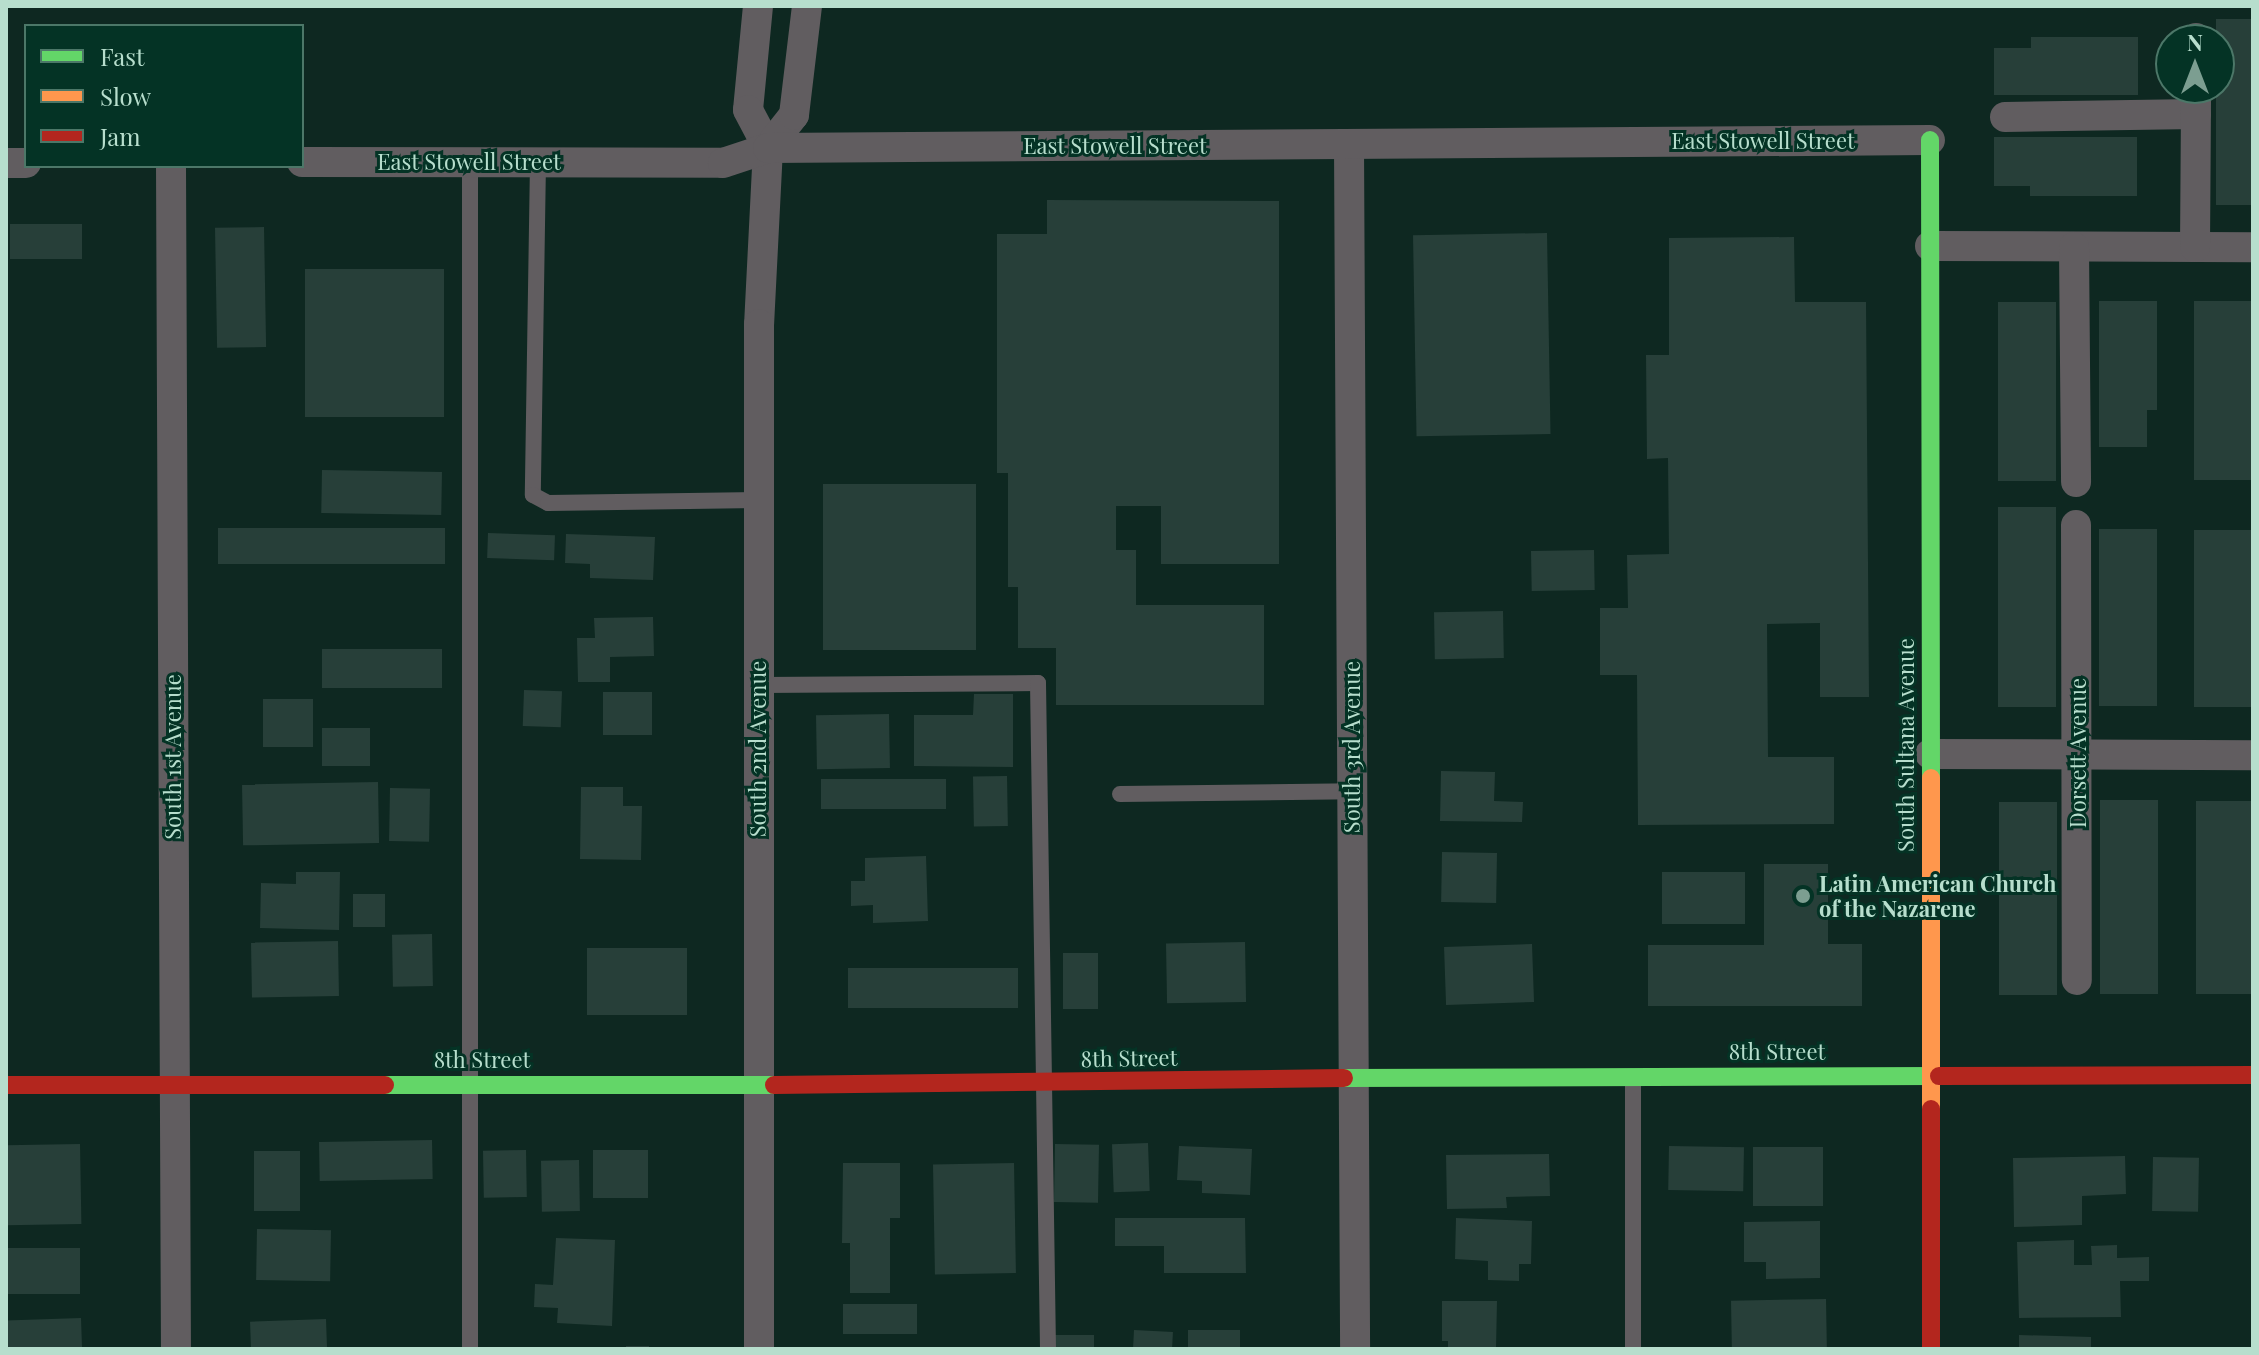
<!DOCTYPE html>
<style>
body{margin:0}
#map{position:relative;width:2259px;height:1355px;overflow:hidden;background:#0e2821;font-family:"Playfair Display",serif}
div>[style]{position:absolute}
.building>*{inset:0;background:#273f39;transform-origin:0 0}
.lane>*{height:16px;margin:-8px;padding:0 8px;transform-origin:8px;border-radius:8px;background:#615d60}
.street>*{height:30px;margin:-15px;padding:0 15px;transform-origin:15px;border-radius:15px;background:#615d60}
.fast>*{height:18px;margin:-9px;padding:0 9px;transform-origin:9px;border-radius:9px;background:#63d668}
.slow>*{height:18px;margin:-9px;padding:0 9px;transform-origin:9px;border-radius:9px;background:#ff974d}
.jam>*{height:18px;margin:-9px;padding:0 9px;transform-origin:9px;border-radius:9px;background:#b3261e}
.dots>*{width:22px;height:22px;translate:-50% -50%;box-sizing:border-box;border:4px solid #043325;border-radius:50%}
span{translate:-50% -50%;white-space:nowrap;text-align:center;line-height:1.15;-webkit-text-stroke:6px #043325;paint-order:stroke}
.street-label{font-size:22px;color:#b7decd}
.poi-label{font-size:22px;color:#b7decd;font-weight:700}
.left{translate:0 -50%;text-align:left}
.frame{position:absolute;inset:0;border:8px solid #b7decd;pointer-events:none}
.legend{position:absolute;left:24px;top:24px;width:280px;height:144px;box-sizing:border-box;background:#043325;border:2px solid #4c7768;margin:0;padding:10px 14px;list-style:none;font-size:24px;color:#b7decd}
.legend li{display:flex;align-items:center;gap:16px;height:40px}
.legend b{width:40px;border:2px solid #4c7768}
.north{position:absolute;left:2155px;top:24px;width:80px;height:80px;box-sizing:border-box;background:#043325;border:2px solid #4c7768;border-radius:50%;rotate:0deg;font-size:22px;font-weight:700;line-height:32px;text-align:center;color:#b7decd}
.north::after{content:'';display:block;margin:auto;width:28px;height:36px;background:#7c9e91;clip-path:polygon(50% 0,100% 100%,50% 72%,0 100%)}
</style>
<div id="map">
<div class="building">
<i style="left:2216px;top:19px;width:37px;height:186px"></i>
<i style="clip-path:polygon(2031px 37px,2138px 37px,2138px 95px,1994px 95px,1994px 48px,2031px 48px)"></i>
<i style="clip-path:polygon(1994px 137px,2137px 137px,2137px 196px,2030px 196px,2030px 186px,1994px 186px)"></i>
<i style="clip-path:polygon(1047px 200px,1279px 201px,1279px 564px,1161px 564px,1161px 506px,1116px 506px,1116px 550px,1136px 550px,1136px 605px,1264px 605px,1264px 705px,1056px 705px,1056px 648px,1018px 648px,1018px 587px,1008px 587px,1008px 473px,997px 473px,997px 234px,1047px 234px)"></i>
<i style="left:10px;top:224px;width:72px;height:35px"></i>
<i style="left:264px;top:227px;width:120px;height:49px;rotate:89deg"></i>
<i style="left:1547px;top:233px;width:201px;height:134px;rotate:89deg"></i>
<i style="clip-path:polygon(1794px 237px,1795px 302px,1866px 302px,1869px 697px,1820px 697px,1820px 623px,1767px 624px,1768px 757px,1834px 757px,1834px 824px,1638px 825px,1637px 675px,1600px 675px,1600px 608px,1628px 608px,1627px 555px,1669px 554px,1668px 458px,1647px 459px,1646px 355px,1669px 355px,1669px 238px)"></i>
<i style="left:305px;top:269px;width:139px;height:148px"></i>
<i style="clip-path:polygon(2099px 301px,2157px 301px,2157px 410px,2147px 410px,2147px 447px,2099px 447px)"></i>
<i style="left:2253px;top:301px;width:179px;height:59px;rotate:90deg"></i>
<i style="left:1998px;top:302px;width:58px;height:179px"></i>
<i style="left:322px;top:470px;width:120px;height:43px;rotate:1deg"></i>
<i style="left:823px;top:484px;width:153px;height:166px"></i>
<i style="left:1998px;top:507px;width:58px;height:200px"></i>
<i style="left:218px;top:528px;width:227px;height:36px"></i>
<i style="left:2099px;top:529px;width:58px;height:177px"></i>
<i style="left:2194px;top:530px;width:59px;height:177px"></i>
<i style="left:488px;top:533px;width:67px;height:25px;rotate:2deg"></i>
<i style="clip-path:polygon(566px 534px,655px 537px,653px 580px,590px 578px,590px 564px,565px 563px)"></i>
<i style="left:1594px;top:550px;width:40px;height:63px;rotate:89deg"></i>
<i style="left:1503px;top:611px;width:47px;height:69px;rotate:89deg"></i>
<i style="clip-path:polygon(653px 617px,654px 656px,610px 657px,610px 682px,578px 682px,577px 638px,595px 638px,594px 618px)"></i>
<i style="left:442px;top:649px;width:39px;height:120px;rotate:90deg"></i>
<i style="left:524px;top:690px;width:38px;height:36px;rotate:2deg"></i>
<i style="left:603px;top:692px;width:49px;height:43px"></i>
<i style="clip-path:polygon(974px 694px,1013px 694px,1013px 767px,914px 766px,914px 715px,973px 715px)"></i>
<i style="left:263px;top:699px;width:50px;height:48px"></i>
<i style="left:889px;top:714px;width:54px;height:73px;rotate:89deg"></i>
<i style="left:370px;top:728px;width:38px;height:48px;rotate:90deg"></i>
<i style="clip-path:polygon(1441px 771px,1495px 772px,1494px 801px,1523px 802px,1522px 822px,1440px 821px)"></i>
<i style="left:1007px;top:776px;width:50px;height:34px;rotate:89deg"></i>
<i style="left:821px;top:779px;width:125px;height:30px"></i>
<i style="left:378px;top:782px;width:61px;height:136px;rotate:89deg"></i>
<i style="clip-path:polygon(581px 787px,623px 787px,623px 806px,642px 806px,641px 860px,580px 859px)"></i>
<i style="left:390px;top:788px;width:40px;height:53px;rotate:1deg"></i>
<i style="left:2100px;top:800px;width:58px;height:194px"></i>
<i style="left:2196px;top:801px;width:57px;height:193px"></i>
<i style="left:1999px;top:802px;width:58px;height:193px"></i>
<i style="left:1442px;top:852px;width:55px;height:50px;rotate:1deg"></i>
<i style="clip-path:polygon(926px 856px,928px 921px,873px 923px,873px 905px,851px 906px,851px 881px,865px 881px,865px 858px)"></i>
<i style="clip-path:polygon(1764px 864px,1828px 864px,1828px 944px,1862px 944px,1862px 1006px,1648px 1006px,1648px 945px,1764px 945px)"></i>
<i style="clip-path:polygon(296px 872px,340px 872px,339px 930px,260px 928px,261px 883px,296px 884px)"></i>
<i style="left:1745px;top:872px;width:52px;height:83px;rotate:90deg"></i>
<i style="left:353px;top:894px;width:32px;height:33px"></i>
<i style="left:432px;top:934px;width:52px;height:40px;rotate:89deg"></i>
<i style="left:338px;top:941px;width:55px;height:87px;rotate:89deg"></i>
<i style="left:1245px;top:942px;width:60px;height:79px;rotate:89deg"></i>
<i style="left:1532px;top:944px;width:58px;height:88px;rotate:88deg"></i>
<i style="left:587px;top:948px;width:100px;height:67px"></i>
<i style="left:1098px;top:953px;width:56px;height:35px;rotate:90deg"></i>
<i style="left:1018px;top:968px;width:40px;height:170px;rotate:90deg"></i>
<i style="left:432px;top:1140px;width:39px;height:113px;rotate:89deg"></i>
<i style="left:1148px;top:1143px;width:48px;height:36px;rotate:88deg"></i>
<i style="left:80px;top:1144px;width:80px;height:74px;rotate:89deg"></i>
<i style="left:1055px;top:1144px;width:44px;height:58px;rotate:1deg"></i>
<i style="clip-path:polygon(1179px 1146px,1252px 1149px,1250px 1195px,1202px 1193px,1202px 1181px,1177px 1180px)"></i>
<i style="left:1669px;top:1146px;width:75px;height:44px;rotate:1deg"></i>
<i style="left:1823px;top:1147px;width:59px;height:70px;rotate:90deg"></i>
<i style="left:526px;top:1150px;width:47px;height:43px;rotate:89deg"></i>
<i style="left:593px;top:1150px;width:55px;height:48px"></i>
<i style="left:254px;top:1151px;width:46px;height:60px"></i>
<i style="clip-path:polygon(1549px 1154px,1550px 1196px,1506px 1197px,1507px 1208px,1447px 1209px,1446px 1155px)"></i>
<i style="clip-path:polygon(2125px 1156px,2126px 1194px,2082px 1196px,2082px 1225px,2014px 1227px,2013px 1158px)"></i>
<i style="left:2153px;top:1157px;width:46px;height:54px;rotate:1deg"></i>
<i style="left:579px;top:1160px;width:51px;height:38px;rotate:89deg"></i>
<i style="clip-path:polygon(843px 1163px,900px 1163px,900px 1218px,890px 1218px,890px 1293px,850px 1293px,850px 1243px,842px 1243px)"></i>
<i style="left:1014px;top:1163px;width:110px;height:81px;rotate:89deg"></i>
<i style="clip-path:polygon(1115px 1218px,1245px 1218px,1246px 1273px,1164px 1273px,1164px 1246px,1115px 1246px)"></i>
<i style="clip-path:polygon(1456px 1218px,1532px 1221px,1531px 1264px,1519px 1264px,1519px 1281px,1488px 1280px,1488px 1261px,1455px 1259px)"></i>
<i style="clip-path:polygon(1820px 1221px,1820px 1278px,1766px 1279px,1766px 1262px,1744px 1262px,1744px 1222px)"></i>
<i style="left:257px;top:1229px;width:74px;height:51px;rotate:1deg"></i>
<i style="clip-path:polygon(556px 1238px,615px 1240px,612px 1326px,557px 1323px,558px 1308px,534px 1307px,535px 1284px,553px 1285px)"></i>
<i style="clip-path:polygon(2074px 1240px,2074px 1265px,2092px 1265px,2091px 1246px,2117px 1245px,2117px 1258px,2149px 1257px,2149px 1281px,2120px 1281px,2121px 1317px,2019px 1318px,2017px 1242px)"></i>
<i style="left:80px;top:1248px;width:46px;height:74px;rotate:90deg"></i>
<i style="left:1826px;top:1299px;width:50px;height:95px;rotate:89deg"></i>
<i style="clip-path:polygon(1442px 1301px,1497px 1301px,1496px 1349px,1448px 1349px,1448px 1341px,1442px 1341px)"></i>
<i style="left:843px;top:1304px;width:74px;height:30px"></i>
<i style="left:81px;top:1318px;width:31px;height:75px;rotate:88deg"></i>
<i style="left:326px;top:1319px;width:30px;height:76px;rotate:88deg"></i>
<i style="left:1134px;top:1330px;width:39px;height:19px;rotate:3deg"></i>
<i style="left:1188px;top:1330px;width:52px;height:19px"></i>
<i style="left:1055px;top:1335px;width:39px;height:14px"></i>
<i style="clip-path:polygon(2019px 1335px,2091px 1337px,2091px 1349px,2019px 1349px)"></i>
<i style="left:626px;top:1346px;width:23px;height:3px"></i>
</div>
<div class="lane">
<i style="left:470px;top:162px;width:1187px;rotate:90deg"></i>
<i style="left:538px;top:162px;width:333px;rotate:90.9deg"></i>
<i style="left:533px;top:495px;width:17px;rotate:28deg"></i>
<i style="left:548px;top:503px;width:210px;rotate:-0.8deg"></i>
<i style="left:758px;top:685px;width:280px;rotate:-0.4deg"></i>
<i style="left:1038px;top:683px;width:666px;rotate:89.14deg"></i>
<i style="left:1120px;top:794px;width:233px;rotate:-0.7deg"></i>
<i style="left:1633px;top:1078px;width:271px;rotate:90deg"></i>
</div>
<div class="street">
<i style="left:758px;top:6px;width:104px;rotate:95.5deg"></i>
<i style="left:748px;top:110px;width:43px;rotate:62.2deg"></i>
<i style="left:768px;top:148px;width:176px;rotate:92.9deg"></i>
<i style="left:759px;top:324px;width:1025px;rotate:90deg"></i>
<i style="left:2196px;top:38px;width:2px;rotate:90deg"></i>
<i style="left:2005px;top:117px;width:191px;rotate:-0.9deg"></i>
<i style="left:1349px;top:144px;width:1205px;rotate:89.71deg"></i>
<i style="left:768px;top:148px;width:42px;rotate:-51.8deg"></i>
<i style="left:794px;top:115px;width:110px;rotate:-83.2deg"></i>
<i style="left:302px;top:162px;width:421px;rotate:0.1deg"></i>
<i style="left:723px;top:163px;width:47px;rotate:-18.4deg"></i>
<i style="left:768px;top:148px;width:1162px;rotate:-0.39deg"></i>
<i style="left:6px;top:163px;width:20px"></i>
<i style="left:171px;top:166px;width:1183px;rotate:89.76deg"></i>
<i style="left:1930px;top:246px;width:323px;rotate:0.2deg"></i>
<i style="left:2074px;top:247px;width:235px;rotate:89.5deg"></i>
<i style="left:2195px;top:247px;width:159px;rotate:-89.6deg"></i>
<i style="left:2076px;top:525px;width:455px;rotate:89.9deg"></i>
<i style="left:1930px;top:754px;width:323px;rotate:0.2deg"></i>
</div>
<div class="fast">
<i style="left:1930px;top:140px;width:638px;rotate:89.91deg"></i>
<i style="left:1344px;top:1078px;width:595px;rotate:-0.19deg"></i>
<i style="left:385px;top:1085px;width:389px"></i>
</div>
<div class="slow">
<i style="left:1931px;top:778px;width:331px;rotate:90deg"></i>
</div>
<div class="jam">
<i style="left:1939px;top:1076px;width:314px;rotate:-0.2deg"></i>
<i style="left:6px;top:1085px;width:379px"></i>
<i style="left:774px;top:1085px;width:570px;rotate:-0.7deg"></i>
<i style="left:1931px;top:1109px;width:240px;rotate:90deg"></i>
</div>
<div class="dots">
<i style="left:1803px;top:896px;background:#7c9e91"></i>
</div>
<div class="street-label">
<span style="left:1763px;top:141px">East Stowell Street</span>
<span style="left:1115px;top:146px">East Stowell Street</span>
<span style="left:469px;top:162px">East Stowell Street</span>
<span style="left:1906px;top:745px;rotate:-90deg">South Sultana Avenue</span>
<span style="left:1352px;top:747px;rotate:-90deg">South 3rd Avenue</span>
<span style="left:758px;top:749px;rotate:-90deg">South 2nd Avenue</span>
<span style="left:2078px;top:753px;rotate:-90deg">Dorsett Avenue</span>
<span style="left:173px;top:757px;rotate:-90deg">South 1st Avenue</span>
<span style="left:1777px;top:1052px">8th Street</span>
<span style="left:1129px;top:1058px;rotate:-1deg">8th Street</span>
<span style="left:482px;top:1060px">8th Street</span>
</div>
<div class="poi-label">
<span class="left" style="left:1819px;top:896px">Latin American Church<br>of the Nazarene</span>
</div>
<div class="frame"></div>
<ul class="legend">
<li><b style="height:10px;background:#63d668"></b>Fast</li>
<li><b style="height:10px;background:#ff974d"></b>Slow</li>
<li><b style="height:10px;background:#b3261e"></b>Jam</li>
</ul>
<div class="north">N</div>
</div>
